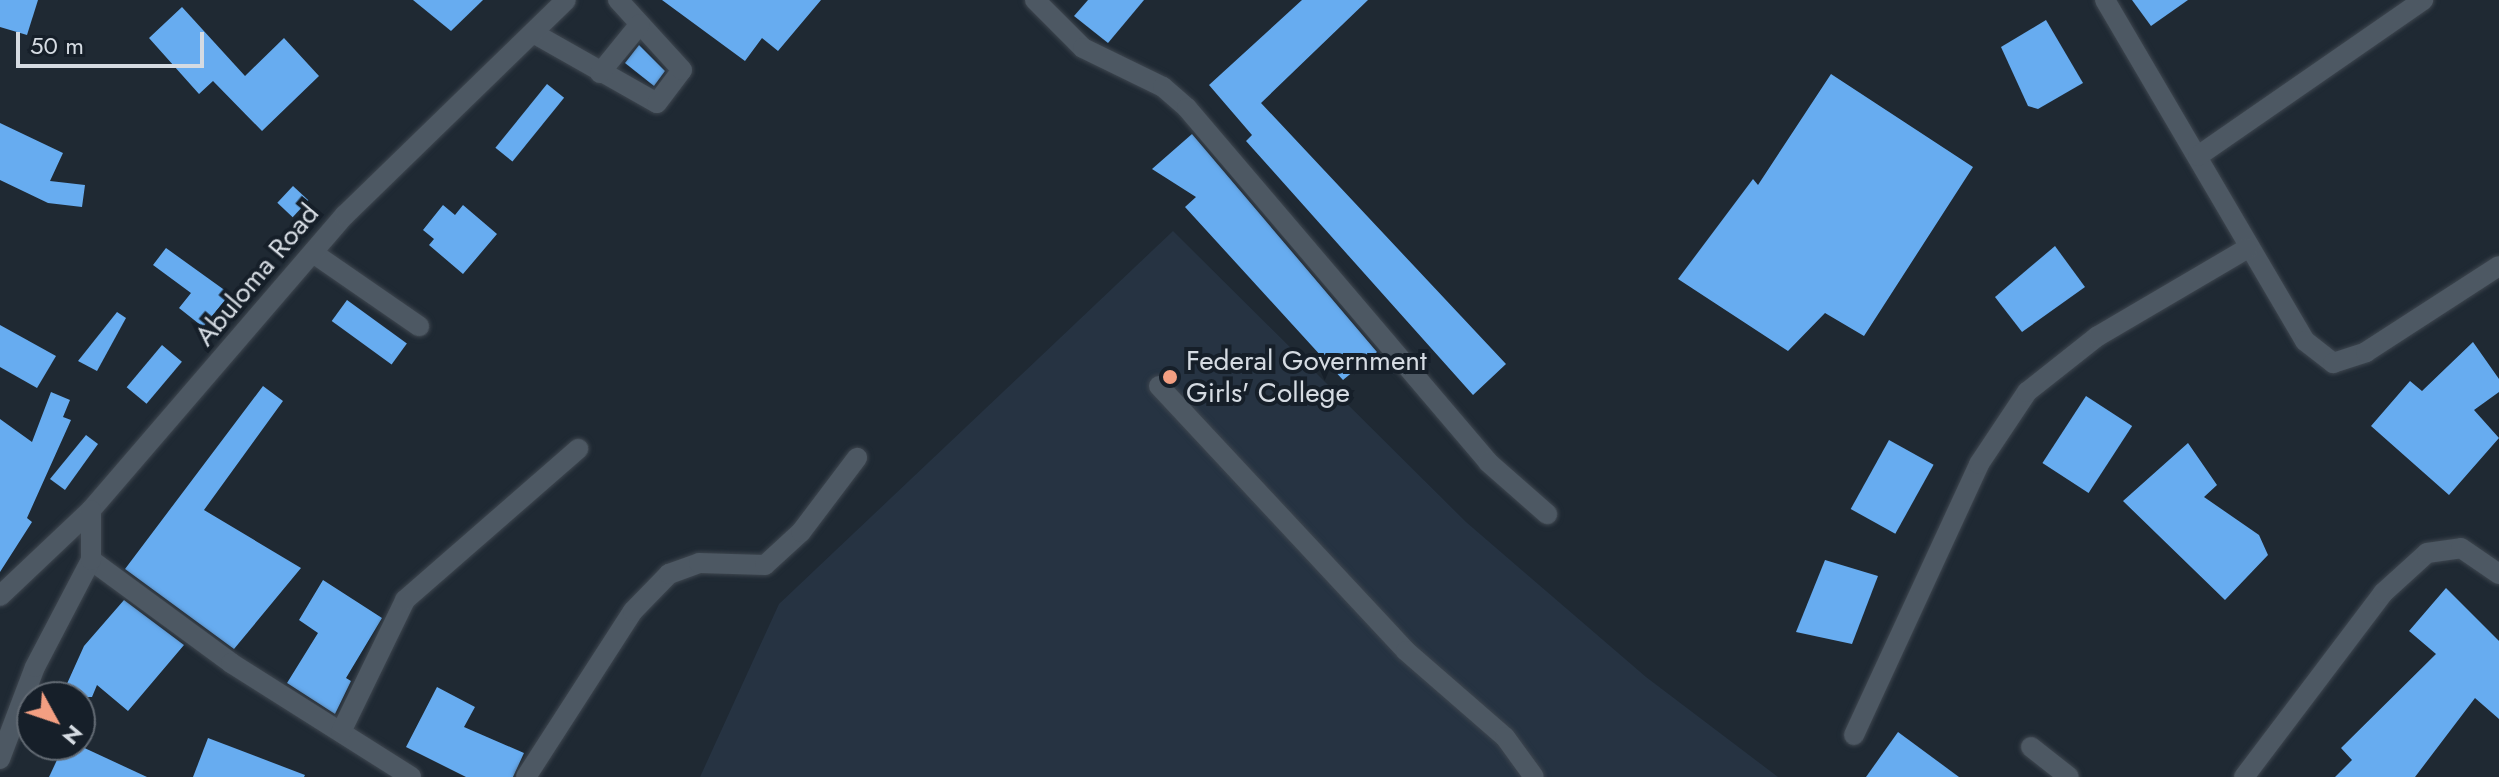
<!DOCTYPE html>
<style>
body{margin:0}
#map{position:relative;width:2499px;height:777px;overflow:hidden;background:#1f2933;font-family:Jost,sans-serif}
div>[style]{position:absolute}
.built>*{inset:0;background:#263342}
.building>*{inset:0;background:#67acf0;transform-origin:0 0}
.roads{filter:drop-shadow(0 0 2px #3e464f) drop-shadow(0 0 2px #3e464f)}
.minor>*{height:20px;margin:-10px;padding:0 10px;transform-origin:10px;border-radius:10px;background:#4d5863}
.dots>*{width:22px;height:22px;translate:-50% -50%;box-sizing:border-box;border:4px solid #161f29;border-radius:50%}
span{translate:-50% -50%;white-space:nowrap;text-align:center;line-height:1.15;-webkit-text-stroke:8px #161f29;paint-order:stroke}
.street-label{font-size:28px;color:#d5dbe2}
.poi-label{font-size:28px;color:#d5dbe2}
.left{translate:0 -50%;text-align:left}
.north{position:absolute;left:16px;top:681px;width:80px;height:80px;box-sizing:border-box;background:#161f29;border:2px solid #626a73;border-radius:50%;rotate:130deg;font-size:22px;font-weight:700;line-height:32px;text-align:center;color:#d5dbe2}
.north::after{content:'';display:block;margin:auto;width:28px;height:36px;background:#f39f82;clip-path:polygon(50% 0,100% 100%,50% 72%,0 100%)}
.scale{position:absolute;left:16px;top:32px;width:188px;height:36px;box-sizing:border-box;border:4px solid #d5dbe2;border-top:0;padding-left:10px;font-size:24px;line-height:28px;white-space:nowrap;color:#d5dbe2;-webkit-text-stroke:6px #161f29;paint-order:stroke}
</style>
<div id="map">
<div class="built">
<i style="clip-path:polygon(1173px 231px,1466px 522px,1646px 677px,1778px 777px,700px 777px,779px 604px)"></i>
</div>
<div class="building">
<i style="clip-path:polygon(0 0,38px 0,27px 35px,0 27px)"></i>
<i style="clip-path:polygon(413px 0,483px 0,451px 31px)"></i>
<i style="clip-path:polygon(662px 0,821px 0,778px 51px,762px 38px,745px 61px)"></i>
<i style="clip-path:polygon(1088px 0,1144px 0,1108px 43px,1074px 16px)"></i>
<i style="clip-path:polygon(1302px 0,1368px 0,1261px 103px,1506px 364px,1473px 395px,1246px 141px,1252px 135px,1209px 85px)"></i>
<i style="clip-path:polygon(2132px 0,2188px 0,2151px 26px)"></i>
<i style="clip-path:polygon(182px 7px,245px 76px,284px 38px,319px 76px,262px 131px,213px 81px,199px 94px,149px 38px)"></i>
<i style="clip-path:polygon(2046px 20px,2083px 83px,2038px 109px,2028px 106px,2001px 47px)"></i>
<i style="clip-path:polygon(639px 45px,665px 71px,654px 86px,625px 63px)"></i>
<i style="clip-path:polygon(1831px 74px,1973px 167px,1864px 336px,1825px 313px,1788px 351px,1678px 279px,1753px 179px,1758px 185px)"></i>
<i style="left:547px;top:84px;width:22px;height:82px;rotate:39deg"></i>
<i style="clip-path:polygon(0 123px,63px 153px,50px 181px,85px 185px,82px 207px,48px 203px,0 180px)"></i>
<i style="clip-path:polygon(1192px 134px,1377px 352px,1343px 380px,1185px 207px,1196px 197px,1152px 169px)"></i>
<i style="left:293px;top:186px;width:21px;height:23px;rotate:43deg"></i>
<i style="clip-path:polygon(443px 205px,455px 215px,463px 205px,497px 234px,463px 274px,429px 245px,434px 239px,423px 230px)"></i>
<i style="clip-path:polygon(2055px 246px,2085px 287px,2022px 332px,1995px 297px)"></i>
<i style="clip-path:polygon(166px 248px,230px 294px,203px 327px,179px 308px,191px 293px,153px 265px)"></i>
<i style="left:347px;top:300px;width:74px;height:26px;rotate:36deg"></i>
<i style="clip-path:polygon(117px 312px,126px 318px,97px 371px,78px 361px)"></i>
<i style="clip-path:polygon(0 325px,56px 356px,37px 388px,0 367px)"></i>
<i style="clip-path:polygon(2473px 342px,2499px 379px,2499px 392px,2474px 410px,2499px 438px,2449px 495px,2371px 426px,2410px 381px,2422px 391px)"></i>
<i style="left:162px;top:345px;width:26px;height:55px;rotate:40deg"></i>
<i style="clip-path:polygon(263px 386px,283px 401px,204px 510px,301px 568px,234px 649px,125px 569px)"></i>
<i style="clip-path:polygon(51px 392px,70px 400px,63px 417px,71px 420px,27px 518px,32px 522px,0 572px,0 419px,32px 442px)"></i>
<i style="left:2086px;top:396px;width:55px;height:80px;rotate:33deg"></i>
<i style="clip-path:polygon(86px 435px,98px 444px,65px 490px,50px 479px)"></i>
<i style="left:1889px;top:440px;width:51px;height:79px;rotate:29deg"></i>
<i style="clip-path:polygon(2188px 443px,2217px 485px,2204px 497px,2259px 535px,2268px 555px,2225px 600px,2123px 501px)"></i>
<i style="clip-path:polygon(1825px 560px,1878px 576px,1852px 644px,1796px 632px)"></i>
<i style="clip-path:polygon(323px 580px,382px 618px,346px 678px,351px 681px,335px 714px,287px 683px,318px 633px,299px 620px)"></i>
<i style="clip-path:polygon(2446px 588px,2499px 641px,2499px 719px,2475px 698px,2415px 777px,2335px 777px,2352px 760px,2341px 748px,2436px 654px,2409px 631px)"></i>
<i style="clip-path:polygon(124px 600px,184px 645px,128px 711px,97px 685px,92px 697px,61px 697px,84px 646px)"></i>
<i style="clip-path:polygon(437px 687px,475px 707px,464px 727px,524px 753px,513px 777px,466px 777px,406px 747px)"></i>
<i style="clip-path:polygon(1898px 732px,1959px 777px,1866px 777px)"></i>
<i style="clip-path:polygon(208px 738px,305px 775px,304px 777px,193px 777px)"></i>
<i style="clip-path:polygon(64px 745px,78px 745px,147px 777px,49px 777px)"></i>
</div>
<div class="roads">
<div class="minor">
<i style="left:1035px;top:0;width:68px;rotate:45deg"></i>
<i style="left:1083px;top:48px;width:89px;rotate:26deg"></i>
<i style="left:1163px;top:87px;width:32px;rotate:41deg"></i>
<i style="left:1187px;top:108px;width:465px;rotate:49.6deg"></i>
<i style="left:1488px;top:462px;width:79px;rotate:41.4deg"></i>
<i style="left:2105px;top:0;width:395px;rotate:59.6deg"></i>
<i style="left:2305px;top:341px;width:36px;rotate:38deg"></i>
<i style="left:2333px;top:363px;width:35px;rotate:-18deg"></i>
<i style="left:2366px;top:352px;width:158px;rotate:-32.9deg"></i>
<i style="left:535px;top:34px;width:140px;rotate:29.5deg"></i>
<i style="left:657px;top:103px;width:41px;rotate:-52.9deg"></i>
<i style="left:682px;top:70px;width:95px;rotate:-132.4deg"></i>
<i style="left:600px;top:73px;width:63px;rotate:-50.8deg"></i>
<i style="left:2198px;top:156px;width:274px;rotate:-34.7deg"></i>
<i style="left:313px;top:253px;width:129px;rotate:34.6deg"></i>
<i style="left:1159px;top:386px;width:362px;rotate:47deg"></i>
<i style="left:1406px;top:651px;width:131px;rotate:41deg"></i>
<i style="left:1505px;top:737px;width:49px;rotate:54.1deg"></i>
<i style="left:91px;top:560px;width:174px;rotate:36.3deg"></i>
<i style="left:231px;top:663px;width:213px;rotate:32.3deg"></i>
<i style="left:0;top:596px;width:125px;rotate:-43.4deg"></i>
<i style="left:91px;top:510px;width:389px;rotate:-49.3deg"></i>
<i style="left:345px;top:215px;width:308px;rotate:-44.2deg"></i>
<i style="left:341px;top:732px;width:147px;rotate:-64.1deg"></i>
<i style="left:405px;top:600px;width:230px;rotate:-41.1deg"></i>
<i style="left:1854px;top:735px;width:298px;rotate:-65.2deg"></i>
<i style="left:1979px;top:464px;width:87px;rotate:-56.3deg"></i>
<i style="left:2027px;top:392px;width:90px;rotate:-38.3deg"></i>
<i style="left:2098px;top:336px;width:174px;rotate:-30.4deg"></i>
<i style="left:2031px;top:747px;width:48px;rotate:38.3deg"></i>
<i style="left:0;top:759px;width:98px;rotate:-69.2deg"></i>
<i style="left:35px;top:667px;width:121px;rotate:-62.4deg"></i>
<i style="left:91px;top:560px;width:50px;rotate:-90deg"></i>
<i style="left:526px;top:777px;width:197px;rotate:-57.2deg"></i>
<i style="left:633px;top:611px;width:52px;rotate:-45.8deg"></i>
<i style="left:669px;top:574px;width:32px;rotate:-20deg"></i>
<i style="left:699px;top:563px;width:66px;rotate:1.7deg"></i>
<i style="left:765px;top:565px;width:49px;rotate:-42.5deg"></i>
<i style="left:801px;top:532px;width:93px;rotate:-52.9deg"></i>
<i style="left:2244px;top:777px;width:231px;rotate:-52.9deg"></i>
<i style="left:2383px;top:593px;width:59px;rotate:-42.3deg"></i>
<i style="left:2427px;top:553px;width:34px;rotate:-8deg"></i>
<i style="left:2461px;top:548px;width:46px;rotate:34.4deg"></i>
</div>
</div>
<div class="dots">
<i style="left:1170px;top:377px;background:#f39f82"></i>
</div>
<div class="street-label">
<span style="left:257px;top:275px;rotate:-50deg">Abuloma Road</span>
</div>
<div class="poi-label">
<span class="left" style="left:1186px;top:377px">Federal Government<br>Girls' College</span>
</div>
<div class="north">N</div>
<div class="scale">50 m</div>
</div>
